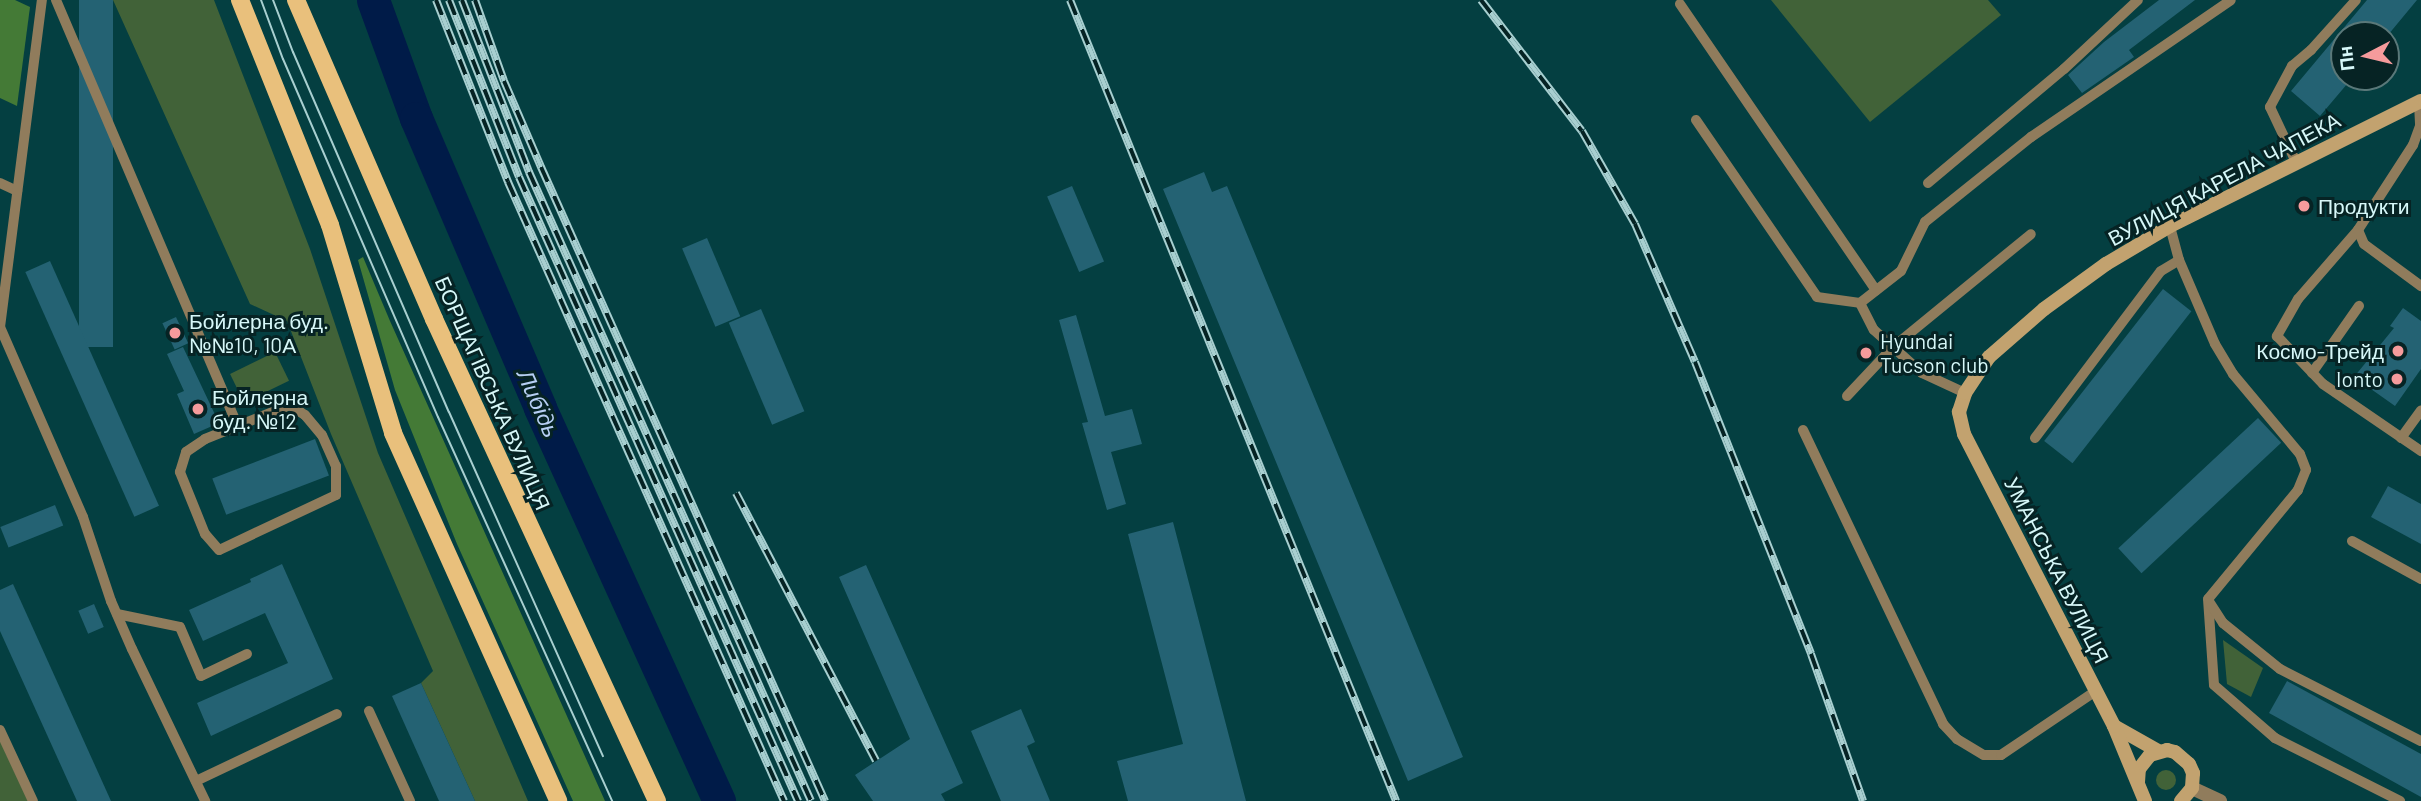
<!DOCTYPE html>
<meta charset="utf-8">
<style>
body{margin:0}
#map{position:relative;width:2421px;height:801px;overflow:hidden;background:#043f41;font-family:Barlow,sans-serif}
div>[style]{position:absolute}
.green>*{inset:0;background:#416238;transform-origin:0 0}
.round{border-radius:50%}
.forest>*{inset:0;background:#447a36}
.river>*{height:33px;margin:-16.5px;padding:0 16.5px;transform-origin:16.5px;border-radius:16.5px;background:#001b48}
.building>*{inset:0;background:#246273;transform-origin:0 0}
.lane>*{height:10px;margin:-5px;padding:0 5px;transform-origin:5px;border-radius:5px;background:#907c5c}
.street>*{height:14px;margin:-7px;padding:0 7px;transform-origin:7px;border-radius:7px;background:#907c5c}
.secondary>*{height:14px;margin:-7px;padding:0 7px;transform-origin:7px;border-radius:7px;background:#c2a26f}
.primary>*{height:18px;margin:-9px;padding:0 9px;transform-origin:9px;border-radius:9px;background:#e9c07c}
.tram>*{height:2px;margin:-1px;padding:0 1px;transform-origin:1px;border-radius:1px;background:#a8cfd0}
.rail>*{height:8px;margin-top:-4px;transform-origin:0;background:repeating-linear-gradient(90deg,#062324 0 16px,#a8cfd0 0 32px);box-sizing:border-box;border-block:2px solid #a8cfd0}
.dots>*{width:19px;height:19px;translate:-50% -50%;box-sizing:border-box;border:4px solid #062324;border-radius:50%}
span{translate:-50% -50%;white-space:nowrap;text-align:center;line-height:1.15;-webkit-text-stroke:6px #062324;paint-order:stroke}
.street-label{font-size:21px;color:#d7f8f9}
.poi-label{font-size:21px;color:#d7f8f9}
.left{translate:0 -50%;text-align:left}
.right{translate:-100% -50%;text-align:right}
.water-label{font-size:23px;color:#b7cff4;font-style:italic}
.north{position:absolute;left:2330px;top:21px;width:70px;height:70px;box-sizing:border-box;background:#062324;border:2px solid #5a7879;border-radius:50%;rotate:263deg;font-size:19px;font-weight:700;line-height:28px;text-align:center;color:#d7f8f9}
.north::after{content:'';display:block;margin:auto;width:24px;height:32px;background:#f59b9c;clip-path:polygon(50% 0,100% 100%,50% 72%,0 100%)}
</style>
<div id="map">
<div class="green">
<i style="clip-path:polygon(113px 0,214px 0,310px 249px,378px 453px,528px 801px,475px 801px,421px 683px,433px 671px,331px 434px,287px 321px,250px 304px)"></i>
<i style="clip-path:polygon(1771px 0,1988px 0,2001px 15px,1870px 122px)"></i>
<i style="left:275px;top:352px;width:32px;height:50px;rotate:64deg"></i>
<i style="clip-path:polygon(2223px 640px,2263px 668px,2251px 697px,2227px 684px)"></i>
<i style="clip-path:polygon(0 741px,28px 801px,0 801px)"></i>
<i class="round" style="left:2156px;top:770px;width:20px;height:20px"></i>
</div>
<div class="forest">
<i style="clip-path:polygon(0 0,15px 0,30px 7px,17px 106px,0 98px)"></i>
<i style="clip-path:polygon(363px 257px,390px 321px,605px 801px,573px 801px,457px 544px,395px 390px,358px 260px)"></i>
</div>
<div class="river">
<i style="left:373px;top:0;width:126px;rotate:70deg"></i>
<i style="left:416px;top:118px;width:315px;rotate:66.8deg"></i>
<i style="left:540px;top:408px;width:432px;rotate:65.5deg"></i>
</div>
<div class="building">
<i style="left:79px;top:0;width:34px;height:347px"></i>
<i style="clip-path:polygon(2159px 0,2195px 0,2129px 50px,2134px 57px,2082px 93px,2068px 75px,2104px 42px)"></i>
<i style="clip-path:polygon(2367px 0,2417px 0,2388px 35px,2344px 35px,2344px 77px,2353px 77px,2320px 116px,2291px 91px)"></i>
<i style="clip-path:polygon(1204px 172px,1212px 192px,1227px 186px,1463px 757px,1408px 781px,1163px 189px)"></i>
<i style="left:1072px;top:186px;width:82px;height:27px;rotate:67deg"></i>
<i style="left:707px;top:238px;width:85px;height:27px;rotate:67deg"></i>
<i style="left:50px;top:261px;width:268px;height:27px;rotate:66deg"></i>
<i style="left:2163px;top:289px;width:36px;height:193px;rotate:38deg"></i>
<i style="clip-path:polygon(2403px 308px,2421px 321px,2421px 369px,2395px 406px,2354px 377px,2394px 328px,2390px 326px)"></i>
<i style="left:761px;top:309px;width:111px;height:35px;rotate:67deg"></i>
<i style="clip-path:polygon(1076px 315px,1105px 416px,1132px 409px,1142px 444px,1111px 452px,1126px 504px,1107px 510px,1082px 423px,1088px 422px,1059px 320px)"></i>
<i style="left:176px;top:317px;width:29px;height:15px;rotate:65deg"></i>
<i style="clip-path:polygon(183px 347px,219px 423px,194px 434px,177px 394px,184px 391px,167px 354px)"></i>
<i style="left:2258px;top:418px;width:34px;height:191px;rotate:47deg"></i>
<i style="left:315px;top:439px;width:39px;height:110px;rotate:69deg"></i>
<i style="clip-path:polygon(2388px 486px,2421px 504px,2421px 544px,2371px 517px)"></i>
<i style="left:55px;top:505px;width:22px;height:59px;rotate:68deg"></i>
<i style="clip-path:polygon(1173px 522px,1246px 801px,1128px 801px,1117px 761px,1183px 744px,1128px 534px)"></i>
<i style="clip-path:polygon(282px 564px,333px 679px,211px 736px,197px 703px,288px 663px,265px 613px,203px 641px,189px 610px,251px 582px,250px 579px)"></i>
<i style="clip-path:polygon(866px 565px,963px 783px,941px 794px,945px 801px,873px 801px,855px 775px,910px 739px,839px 577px)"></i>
<i style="clip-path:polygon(13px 584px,111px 801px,77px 801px,0 631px,0 590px)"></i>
<i style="left:94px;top:604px;width:25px;height:17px;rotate:67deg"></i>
<i style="clip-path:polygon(2287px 681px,2421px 754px,2421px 797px,2269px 713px)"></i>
<i style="clip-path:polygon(421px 683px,475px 801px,439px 801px,392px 696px)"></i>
<i style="clip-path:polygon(1021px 709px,1035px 742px,1027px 746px,1050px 801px,1001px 801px,971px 731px)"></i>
</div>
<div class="lane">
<i style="left:56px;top:0;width:462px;rotate:66.9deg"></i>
<i style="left:1680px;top:4px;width:347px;rotate:55.6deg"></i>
<i style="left:2419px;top:104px;width:22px;rotate:87deg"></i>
<i style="left:2420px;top:126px;width:20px;rotate:110deg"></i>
<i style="left:2413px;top:145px;width:101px;rotate:122.9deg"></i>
<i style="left:2358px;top:230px;width:15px;rotate:67deg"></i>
<i style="left:2364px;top:244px;width:71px;rotate:36.4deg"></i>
<i style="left:1696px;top:120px;width:214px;rotate:55.6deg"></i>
<i style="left:1817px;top:297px;width:43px;rotate:7.9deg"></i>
<i style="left:1860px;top:303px;width:52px;rotate:-38deg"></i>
<i style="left:1901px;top:271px;width:55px;rotate:-63.9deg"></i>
<i style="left:1925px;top:222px;width:136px;rotate:-38.7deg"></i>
<i style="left:2031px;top:137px;width:242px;rotate:-34.4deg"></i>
<i style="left:2296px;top:162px;width:61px;rotate:-115.3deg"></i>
<i style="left:2270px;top:107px;width:47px;rotate:-61.8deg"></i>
<i style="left:2292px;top:66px;width:25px;rotate:-40deg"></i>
<i style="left:2311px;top:50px;width:67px;rotate:-48deg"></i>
<i style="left:0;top:183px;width:19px;rotate:25deg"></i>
<i style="left:1928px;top:183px;width:177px;rotate:-40deg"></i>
<i style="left:2064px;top:69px;width:101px;rotate:-43deg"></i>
<i style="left:2358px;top:230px;width:91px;rotate:131deg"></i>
<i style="left:2298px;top:299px;width:43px;rotate:119.6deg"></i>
<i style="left:2277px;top:336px;width:66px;rotate:46.2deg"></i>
<i style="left:2323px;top:384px;width:119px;rotate:34.4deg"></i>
<i style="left:2179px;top:260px;width:91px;rotate:66.8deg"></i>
<i style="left:2215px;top:344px;width:35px;rotate:59deg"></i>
<i style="left:2233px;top:374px;width:104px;rotate:50.1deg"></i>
<i style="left:2300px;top:454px;width:17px;rotate:69deg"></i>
<i style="left:2306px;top:470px;width:22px;rotate:112deg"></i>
<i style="left:2298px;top:490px;width:141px;rotate:129.5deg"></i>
<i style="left:2208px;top:599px;width:86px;rotate:86deg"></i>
<i style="left:2214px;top:685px;width:81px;rotate:41deg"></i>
<i style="left:2275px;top:738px;width:140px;rotate:26.7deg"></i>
<i style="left:1860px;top:303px;width:30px;rotate:63deg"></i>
<i style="left:1874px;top:330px;width:64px;rotate:41.9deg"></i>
<i style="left:1922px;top:373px;width:47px;rotate:24.9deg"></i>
<i style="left:0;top:327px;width:207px;rotate:66.4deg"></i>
<i style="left:83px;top:517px;width:89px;rotate:71.6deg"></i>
<i style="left:111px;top:601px;width:52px;rotate:66.4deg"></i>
<i style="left:132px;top:649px;width:169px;rotate:64.3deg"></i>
<i style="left:0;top:327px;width:330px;rotate:-82.7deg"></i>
<i style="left:2312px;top:373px;width:82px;rotate:-55deg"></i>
<i style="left:1847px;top:396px;width:67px;rotate:-46.8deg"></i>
<i style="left:1893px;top:347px;width:178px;rotate:-39.3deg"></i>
<i style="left:290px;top:405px;width:18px;rotate:34deg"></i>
<i style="left:305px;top:415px;width:26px;rotate:50deg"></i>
<i style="left:322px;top:435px;width:34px;rotate:66deg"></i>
<i style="left:336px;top:466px;width:29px;rotate:90deg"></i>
<i style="left:336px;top:495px;width:129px;rotate:154.8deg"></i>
<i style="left:219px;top:550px;width:21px;rotate:-131deg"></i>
<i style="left:205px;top:534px;width:67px;rotate:-112deg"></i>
<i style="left:180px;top:472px;width:21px;rotate:-73deg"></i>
<i style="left:186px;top:452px;width:23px;rotate:-34deg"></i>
<i style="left:205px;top:439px;width:92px;rotate:-21.8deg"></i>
<i style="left:1803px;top:430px;width:326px;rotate:64.5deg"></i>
<i style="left:1943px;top:724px;width:21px;rotate:47deg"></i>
<i style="left:1957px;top:739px;width:31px;rotate:31deg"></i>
<i style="left:1984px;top:755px;width:17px"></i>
<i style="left:2001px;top:755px;width:115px;rotate:-34deg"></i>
<i style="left:2035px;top:438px;width:209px;rotate:-53deg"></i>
<i style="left:2161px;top:271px;width:21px;rotate:-31deg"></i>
<i style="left:2179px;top:260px;width:35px;rotate:-105deg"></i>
<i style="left:2401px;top:438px;width:34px;rotate:-54deg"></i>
<i style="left:2352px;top:541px;width:79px;rotate:28.8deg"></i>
<i style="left:2210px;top:603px;width:24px;rotate:57deg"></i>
<i style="left:2223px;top:623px;width:73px;rotate:38.9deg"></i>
<i style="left:2280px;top:669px;width:158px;rotate:27.1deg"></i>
<i style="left:117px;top:614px;width:64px;rotate:11.7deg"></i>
<i style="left:180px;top:627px;width:53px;rotate:66.8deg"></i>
<i style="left:201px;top:676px;width:51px;rotate:-25.6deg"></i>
<i style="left:369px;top:711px;width:99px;rotate:65.5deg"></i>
<i style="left:0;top:730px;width:78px;rotate:65.1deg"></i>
<i style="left:196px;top:781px;width:156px;rotate:-25.4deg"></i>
</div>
<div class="street">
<i style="left:2192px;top:788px;width:31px;rotate:25deg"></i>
</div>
<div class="secondary">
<i style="left:2114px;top:726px;width:51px;rotate:29.6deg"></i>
<i style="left:2138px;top:782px;width:13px;rotate:-86deg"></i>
<i style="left:2139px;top:769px;width:18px;rotate:-52deg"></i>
<i style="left:2150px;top:755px;width:18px;rotate:-16deg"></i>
<i style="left:2167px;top:750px;width:8px;rotate:14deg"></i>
<i style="left:2175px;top:752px;width:18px;rotate:41deg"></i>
<i style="left:2189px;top:764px;width:10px;rotate:66deg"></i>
<i style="left:2193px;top:773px;width:15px;rotate:94deg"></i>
<i style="left:2192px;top:788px;width:17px;rotate:130deg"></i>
<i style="left:2145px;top:801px;width:81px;rotate:-112.5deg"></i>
<i style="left:2114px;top:726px;width:328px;rotate:-117.2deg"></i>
<i style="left:1964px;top:434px;width:23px;rotate:-103deg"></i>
<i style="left:1959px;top:412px;width:20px;rotate:-72deg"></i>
<i style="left:1965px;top:393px;width:43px;rotate:-56.3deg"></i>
<i style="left:1989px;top:357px;width:73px;rotate:-41.1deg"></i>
<i style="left:2044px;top:309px;width:77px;rotate:-36deg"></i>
<i style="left:2106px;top:264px;width:74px;rotate:-30.7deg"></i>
<i style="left:2170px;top:226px;width:280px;rotate:-26.5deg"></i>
</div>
<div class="primary">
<i style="left:240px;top:0;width:242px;rotate:68.2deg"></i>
<i style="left:330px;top:225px;width:217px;rotate:73.1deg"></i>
<i style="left:393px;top:433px;width:403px;rotate:65.8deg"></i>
<i style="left:296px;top:0;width:348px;rotate:66.6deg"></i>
<i style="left:434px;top:319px;width:531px;rotate:65.17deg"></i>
</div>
<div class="tram">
<i style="left:261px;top:0;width:63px;rotate:69.6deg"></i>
<i style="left:283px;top:59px;width:390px;rotate:66.6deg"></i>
<i style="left:438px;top:417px;width:422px;rotate:65.6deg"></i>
<i style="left:273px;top:0;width:56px;rotate:69deg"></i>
<i style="left:293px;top:52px;width:392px;rotate:66.6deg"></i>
<i style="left:449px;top:412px;width:377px;rotate:65.9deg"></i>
</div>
<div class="rail">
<i style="left:436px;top:0;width:196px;rotate:68.4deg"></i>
<i style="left:508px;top:182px;width:678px;rotate:65.97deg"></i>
<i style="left:449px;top:0;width:190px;rotate:68.4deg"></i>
<i style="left:519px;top:177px;width:684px;rotate:65.91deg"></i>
<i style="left:462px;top:0;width:185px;rotate:68.7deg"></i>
<i style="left:529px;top:172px;width:689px;rotate:65.85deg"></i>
<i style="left:475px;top:0;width:86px;rotate:70.3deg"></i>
<i style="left:504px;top:81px;width:94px;rotate:66.7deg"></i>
<i style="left:541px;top:167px;width:695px;rotate:65.87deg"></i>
<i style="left:1070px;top:0;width:865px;rotate:67.85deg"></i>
<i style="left:1481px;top:0;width:165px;rotate:52.4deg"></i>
<i style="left:1582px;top:131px;width:107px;rotate:60.3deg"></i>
<i style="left:1635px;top:224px;width:150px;rotate:66.5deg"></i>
<i style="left:1695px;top:362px;width:314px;rotate:68.3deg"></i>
<i style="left:1811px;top:654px;width:156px;rotate:70.5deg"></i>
<i style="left:736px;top:493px;width:302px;rotate:62.4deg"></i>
</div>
<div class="dots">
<i style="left:2304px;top:206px;background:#f59b9c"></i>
<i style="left:175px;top:333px;background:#f59b9c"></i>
<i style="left:2398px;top:351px;background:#f59b9c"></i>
<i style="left:1866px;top:353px;background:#f59b9c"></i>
<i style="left:2397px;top:379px;background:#f59b9c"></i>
<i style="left:198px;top:409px;background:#f59b9c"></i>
</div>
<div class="street-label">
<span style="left:2224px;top:179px;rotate:-28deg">ВУЛИЦЯ КАРЕЛА ЧАПЕКА</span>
<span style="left:493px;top:393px;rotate:66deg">БОРЩАГІВСЬКА ВУЛИЦЯ</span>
<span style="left:2057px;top:570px;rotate:63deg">УМАНСЬКА ВУЛИЦЯ</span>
</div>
<div class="poi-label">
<span class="left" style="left:2318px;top:206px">Продукти</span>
<span class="left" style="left:189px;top:333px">Бойлерна буд.<br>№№10, 10А</span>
<span class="left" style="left:1880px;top:353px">Hyundai<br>Tucson club</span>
<span class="right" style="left:2384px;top:351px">Космо-Трейд</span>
<span class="right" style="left:2383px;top:379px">Ionto</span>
<span class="left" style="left:212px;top:409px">Бойлерна<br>буд. №12</span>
</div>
<div class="water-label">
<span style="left:539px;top:403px;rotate:66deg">Либідь</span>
</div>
<div class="north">Пн</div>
</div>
